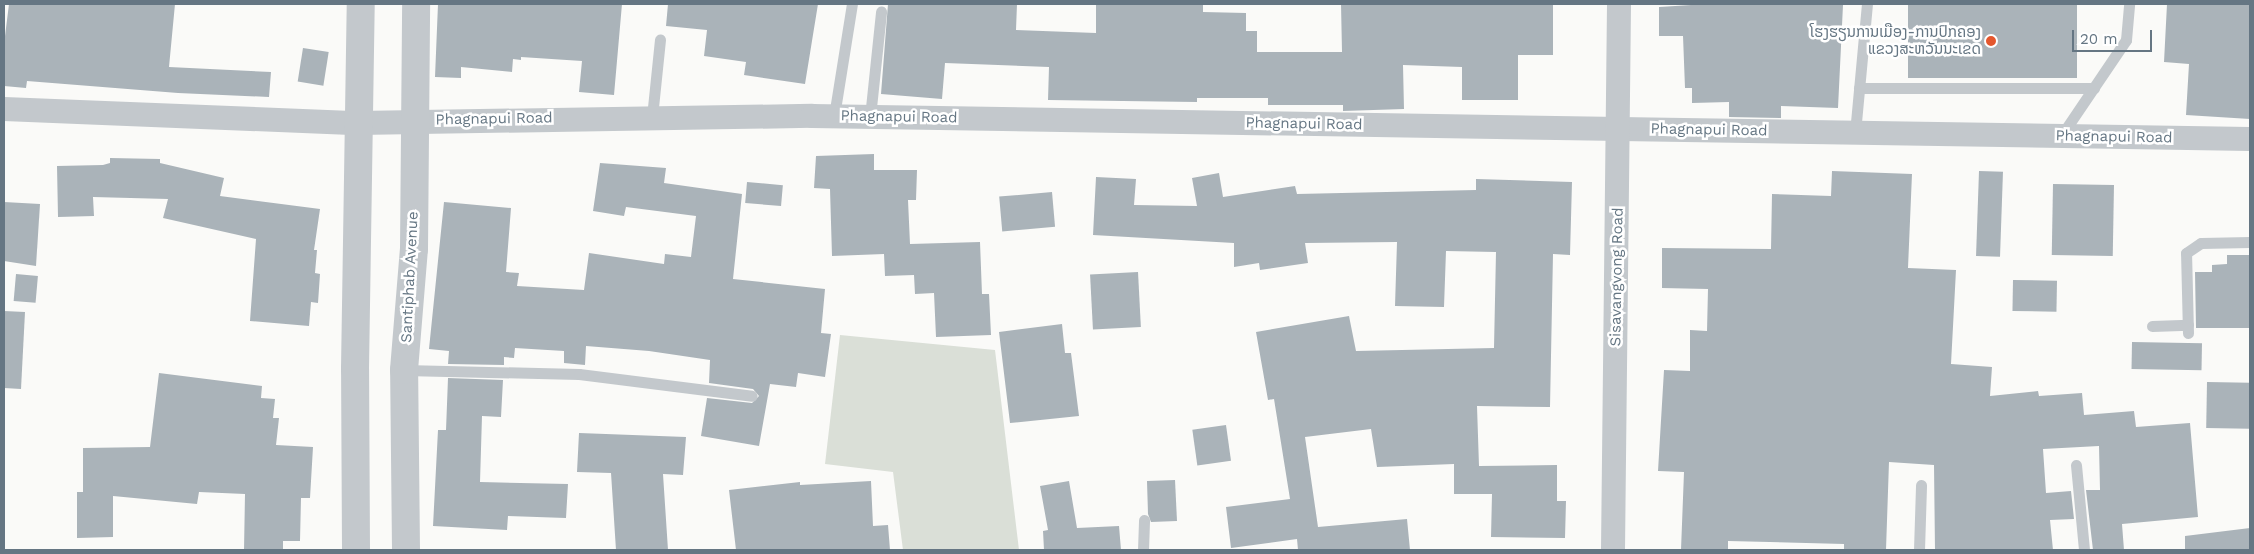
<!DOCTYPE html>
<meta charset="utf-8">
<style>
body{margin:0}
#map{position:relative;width:2254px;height:554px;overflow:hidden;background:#fafaf8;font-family:"Work Sans","Noto Sans Lao",sans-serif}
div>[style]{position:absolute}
.green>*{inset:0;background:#dadfd7}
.building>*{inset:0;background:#aab3b9;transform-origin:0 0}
.service>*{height:11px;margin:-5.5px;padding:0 5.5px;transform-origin:5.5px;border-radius:5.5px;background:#c3c8cc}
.minor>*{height:24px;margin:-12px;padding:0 12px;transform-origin:12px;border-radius:12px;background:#c3c8cc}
.tertiary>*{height:28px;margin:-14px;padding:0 14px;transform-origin:14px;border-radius:14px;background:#c3c8cc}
.dots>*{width:14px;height:14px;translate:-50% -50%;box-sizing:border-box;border:2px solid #fff;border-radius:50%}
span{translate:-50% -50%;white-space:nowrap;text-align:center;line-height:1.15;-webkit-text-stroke:5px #fff;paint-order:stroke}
.poi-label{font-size:15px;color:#657683}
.right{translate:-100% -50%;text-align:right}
.street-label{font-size:15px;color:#657683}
.frame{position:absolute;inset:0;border:5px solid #657683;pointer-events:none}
.scale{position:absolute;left:2072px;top:30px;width:80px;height:22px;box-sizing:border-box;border:2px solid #657683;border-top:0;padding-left:6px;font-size:15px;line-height:18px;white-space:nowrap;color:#657683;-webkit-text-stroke:4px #fff;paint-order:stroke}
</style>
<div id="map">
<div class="green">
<i style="clip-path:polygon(840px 335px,995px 350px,1019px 550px,903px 550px,893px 472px,825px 464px)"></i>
</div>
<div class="building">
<i style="clip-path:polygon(9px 4px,175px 4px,169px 67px,271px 72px,269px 97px,178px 93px,27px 81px,26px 88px,4px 86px,4px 44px)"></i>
<i style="clip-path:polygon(438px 4px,622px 4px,614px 95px,579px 92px,582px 61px,521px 57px,521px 60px,513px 59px,512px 72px,461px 67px,461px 78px,435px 77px)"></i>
<i style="clip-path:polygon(668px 4px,818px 4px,805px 84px,744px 75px,746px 62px,704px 56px,707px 30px,666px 26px)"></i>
<i style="clip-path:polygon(888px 4px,1017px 4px,1016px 30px,1096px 33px,1096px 4px,1203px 4px,1203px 12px,1246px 13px,1246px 31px,1257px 31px,1257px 52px,1342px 52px,1341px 4px,1553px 4px,1553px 55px,1518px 55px,1518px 100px,1462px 100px,1462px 67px,1403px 65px,1404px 109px,1343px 111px,1343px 105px,1268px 105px,1268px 98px,1197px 98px,1197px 102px,1048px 100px,1049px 67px,945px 63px,942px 99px,881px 94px)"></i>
<i style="clip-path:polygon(1707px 4px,1843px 5px,1838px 108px,1781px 106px,1781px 118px,1729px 117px,1729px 102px,1692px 103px,1692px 88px,1685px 88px,1683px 36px,1659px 36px,1659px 7px)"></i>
<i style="left:1908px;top:4px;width:169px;height:74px"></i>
<i style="clip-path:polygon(2167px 4px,2250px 4px,2250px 119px,2186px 115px,2189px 64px,2164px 62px)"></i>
<i style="left:303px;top:48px;width:26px;height:34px;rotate:9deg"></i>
<i style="clip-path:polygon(874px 154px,874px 170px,917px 170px,916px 200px,908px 200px,910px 244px,980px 242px,982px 294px,989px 294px,991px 335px,936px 337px,934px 293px,915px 294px,914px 275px,885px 276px,884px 254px,832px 256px,830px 189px,814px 188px,816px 156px)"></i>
<i style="clip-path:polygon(110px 158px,160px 159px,160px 163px,224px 178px,220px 196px,320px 209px,314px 250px,317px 250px,315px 273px,320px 274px,318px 303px,311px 302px,309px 326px,250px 321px,256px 239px,163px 218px,168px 199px,93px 197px,94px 216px,58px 217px,57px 166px,103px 165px,110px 163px)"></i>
<i style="clip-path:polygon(600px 163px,666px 168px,664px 183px,742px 194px,733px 279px,825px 289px,821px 333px,831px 334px,825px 377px,798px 373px,796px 387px,770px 384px,759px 446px,701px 436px,707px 398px,752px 403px,759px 396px,753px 389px,709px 383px,710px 360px,649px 351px,586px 346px,585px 365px,564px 363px,564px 351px,515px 348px,514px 358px,504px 357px,504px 365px,448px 364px,449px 351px,429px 349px,444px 202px,511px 208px,506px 272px,519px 273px,517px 286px,584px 290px,589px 253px,664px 264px,665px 254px,691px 257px,696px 216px,626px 207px,624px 216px,593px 211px)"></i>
<i style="clip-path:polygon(1832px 171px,1912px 174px,1908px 268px,1956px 270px,1951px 364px,1992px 367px,1990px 396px,2038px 391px,2039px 396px,2082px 393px,2084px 415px,2134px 411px,2136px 427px,2190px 423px,2198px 517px,2122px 524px,2124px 550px,2093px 550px,2086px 490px,2100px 490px,2099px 446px,2043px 449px,2046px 493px,2071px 491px,2074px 519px,2050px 520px,2053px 550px,1935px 550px,1934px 465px,1889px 462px,1886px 550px,1844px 550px,1844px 544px,1728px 541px,1728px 550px,1681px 550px,1684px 472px,1658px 471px,1664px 370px,1690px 371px,1690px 330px,1707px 331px,1708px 289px,1662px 288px,1662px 248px,1771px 249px,1772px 194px,1831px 196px)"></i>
<i style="left:1979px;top:171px;width:24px;height:85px;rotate:2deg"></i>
<i style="clip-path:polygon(1219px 173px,1223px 197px,1295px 186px,1297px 194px,1476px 190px,1476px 179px,1572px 182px,1570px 255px,1553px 254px,1550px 407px,1477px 406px,1479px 466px,1557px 465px,1557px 501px,1566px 501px,1565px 538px,1491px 537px,1492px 494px,1454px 494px,1454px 464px,1377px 467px,1371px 429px,1305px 437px,1318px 527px,1407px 519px,1410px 550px,1298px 550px,1297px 539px,1231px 548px,1226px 507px,1290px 499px,1274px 399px,1268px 400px,1256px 332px,1349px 316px,1356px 351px,1494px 348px,1496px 252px,1446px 251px,1444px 307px,1395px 306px,1397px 242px,1305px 243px,1308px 263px,1260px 270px,1259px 263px,1234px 267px,1234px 243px,1093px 235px,1096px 177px,1136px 179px,1134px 205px,1197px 206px,1192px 178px)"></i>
<i style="left:747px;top:182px;width:36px;height:21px;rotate:5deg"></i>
<i style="left:2053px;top:184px;width:61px;height:71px;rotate:1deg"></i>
<i style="left:1052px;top:192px;width:35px;height:53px;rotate:85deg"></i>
<i style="clip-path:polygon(4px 202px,40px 204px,36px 266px,4px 261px)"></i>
<i style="clip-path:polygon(2227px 255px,2250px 255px,2250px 328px,2196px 328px,2195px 272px,2212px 272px,2212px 265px,2227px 264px)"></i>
<i style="left:1138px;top:272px;width:55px;height:48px;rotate:87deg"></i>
<i style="left:16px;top:274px;width:22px;height:27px;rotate:5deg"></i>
<i style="left:2013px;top:280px;width:44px;height:31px;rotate:1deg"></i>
<i style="clip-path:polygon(4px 311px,25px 312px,21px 389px,4px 388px)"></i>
<i style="clip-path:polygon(1062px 324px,1065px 353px,1071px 353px,1079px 416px,1010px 423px,999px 332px)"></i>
<i style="left:2132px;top:342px;width:70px;height:27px;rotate:1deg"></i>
<i style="clip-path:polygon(159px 373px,262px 386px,261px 398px,275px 399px,273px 418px,279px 418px,276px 445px,313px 447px,310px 498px,301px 498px,300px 541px,283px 541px,283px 550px,244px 550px,245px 494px,199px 492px,197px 504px,113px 496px,113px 537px,77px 538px,77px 492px,83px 492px,83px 448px,150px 447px)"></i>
<i style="clip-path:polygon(448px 378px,503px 380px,501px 417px,482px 416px,480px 482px,568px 484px,566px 518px,508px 516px,507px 530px,433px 526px,438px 430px,446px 430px)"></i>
<i style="left:2207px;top:382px;width:43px;height:46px;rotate:1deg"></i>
<i style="left:1226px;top:425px;width:36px;height:34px;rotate:82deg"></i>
<i style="clip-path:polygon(579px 433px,686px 437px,683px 475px,663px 474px,668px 550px,616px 550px,611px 473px,577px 472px)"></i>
<i style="clip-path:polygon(1175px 480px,1177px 521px,1151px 522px,1148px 514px,1147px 481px)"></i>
<i style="clip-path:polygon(871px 481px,873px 526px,888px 525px,890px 550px,736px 550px,729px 490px,800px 482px,800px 485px)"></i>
<i style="clip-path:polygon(1069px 481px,1077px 528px,1119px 526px,1121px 550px,1044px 550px,1043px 531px,1048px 530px,1040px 486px)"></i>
<i style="clip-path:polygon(2250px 528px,2250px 550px,2185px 550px,2185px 536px)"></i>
</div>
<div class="service">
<i style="left:1859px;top:88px;width:235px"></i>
<i style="left:834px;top:116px;width:113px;rotate:-80.9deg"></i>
<i style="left:652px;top:117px;width:78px;rotate:-84.1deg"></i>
<i style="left:870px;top:117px;width:106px;rotate:-84deg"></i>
<i style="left:1855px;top:133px;width:130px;rotate:-84.7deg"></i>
<i style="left:2061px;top:136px;width:116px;rotate:-55.9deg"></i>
<i style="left:2126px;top:40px;width:36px;rotate:-85deg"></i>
<i style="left:2152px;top:326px;width:36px;rotate:-2deg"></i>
<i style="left:2188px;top:333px;width:80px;rotate:-91.4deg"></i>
<i style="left:2186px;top:253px;width:18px;rotate:-34deg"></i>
<i style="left:2201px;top:243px;width:49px;rotate:-1.2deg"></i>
<i style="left:404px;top:370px;width:175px;rotate:1.3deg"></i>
<i style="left:579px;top:374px;width:174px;rotate:7.2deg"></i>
<i style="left:2076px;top:465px;width:85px;rotate:84.6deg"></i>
<i style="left:1143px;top:550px;width:30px;rotate:-88deg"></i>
<i style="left:1919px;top:550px;width:65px;rotate:-88.2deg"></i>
</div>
<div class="minor">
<i style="left:4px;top:109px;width:354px;rotate:2.3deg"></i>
<i style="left:358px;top:123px;width:454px;rotate:-0.9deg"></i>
<i style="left:812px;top:116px;width:1438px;rotate:0.92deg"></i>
<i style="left:1613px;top:550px;width:546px;rotate:-89.37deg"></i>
</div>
<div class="tertiary">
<i style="left:356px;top:550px;width:181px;rotate:-90.3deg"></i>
<i style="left:355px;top:369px;width:365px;rotate:-89.1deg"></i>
<i style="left:406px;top:550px;width:180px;rotate:-90.6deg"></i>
<i style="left:404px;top:370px;width:121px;rotate:-85.3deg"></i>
<i style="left:414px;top:249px;width:245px;rotate:-89.5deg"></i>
</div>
<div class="dots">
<i style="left:1991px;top:41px;background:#e4572e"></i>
</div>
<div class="poi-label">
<span class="right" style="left:1981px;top:41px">ໂຮງຮຽນການເມືອງ-ການປົກຄອງ<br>ແຂວງສະຫວັນນະເຂດ</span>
</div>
<div class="street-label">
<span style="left:899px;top:117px;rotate:1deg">Phagnapui Road</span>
<span style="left:494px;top:119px;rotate:-1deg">Phagnapui Road</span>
<span style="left:1304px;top:124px;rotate:1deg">Phagnapui Road</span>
<span style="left:1709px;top:130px;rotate:1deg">Phagnapui Road</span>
<span style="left:2114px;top:137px;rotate:1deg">Phagnapui Road</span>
<span style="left:410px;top:277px;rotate:-87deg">Santiphab Avenue</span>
<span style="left:1617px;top:277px;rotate:-89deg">Sisavangvong Road</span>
</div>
<div class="frame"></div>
<div class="scale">20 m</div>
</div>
